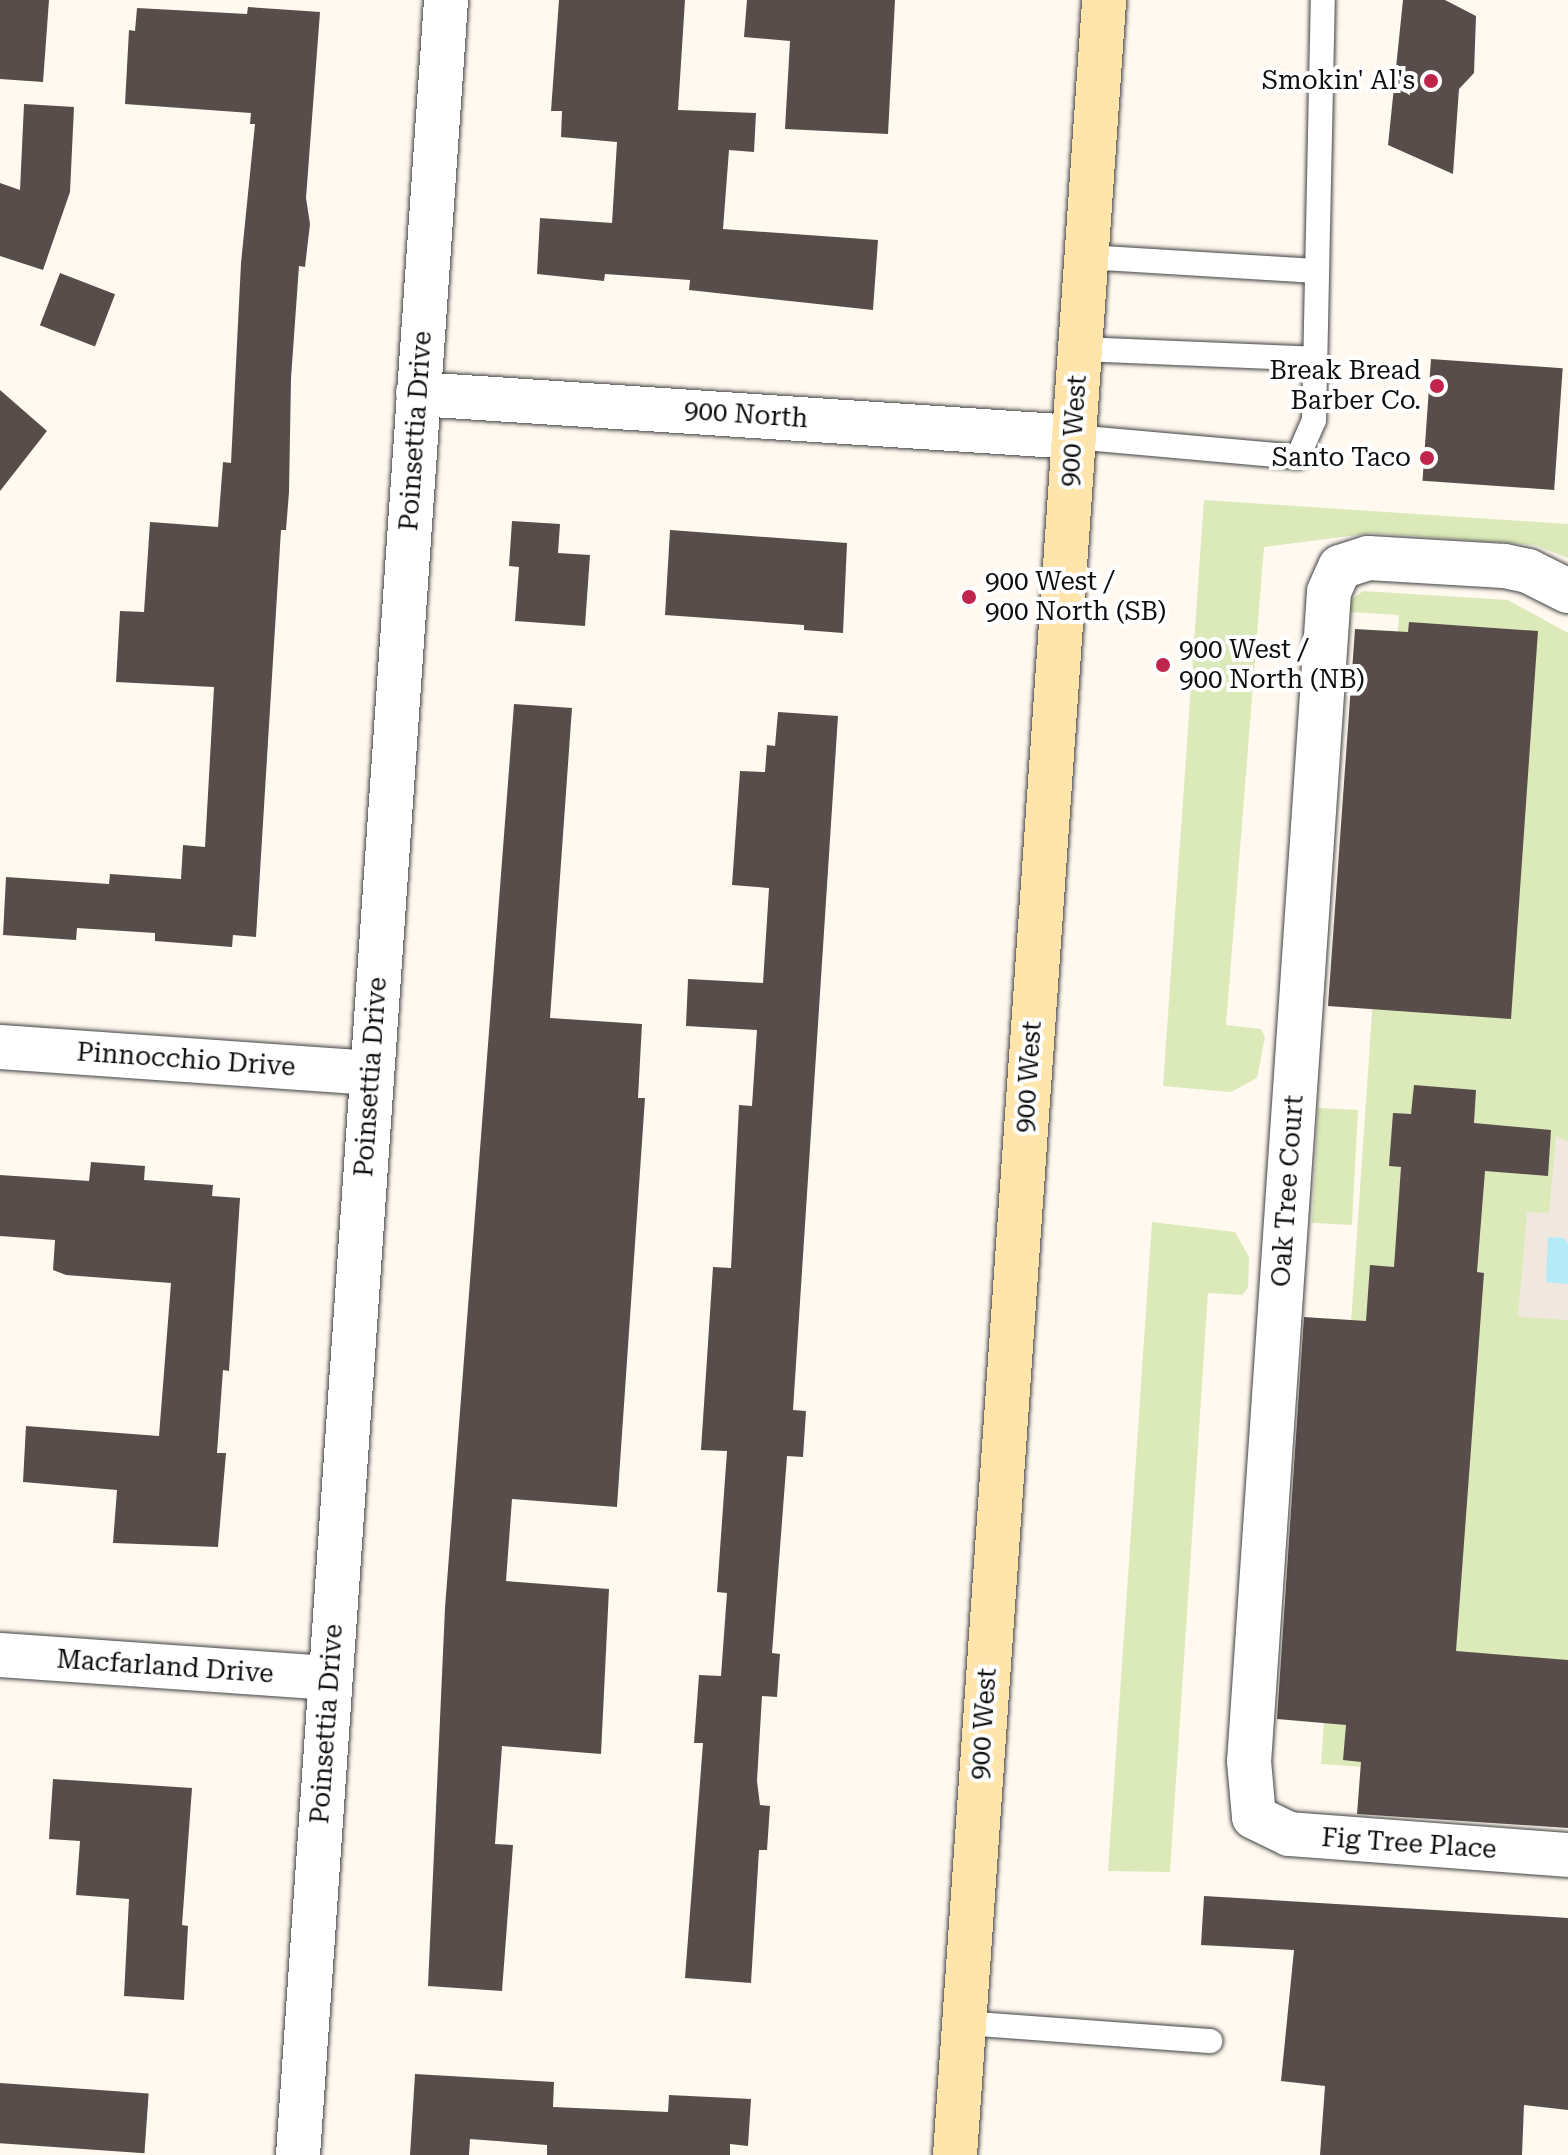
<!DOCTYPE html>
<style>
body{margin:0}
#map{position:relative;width:1568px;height:2155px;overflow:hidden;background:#fff9f0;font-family:"Roboto Serif",serif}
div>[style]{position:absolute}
.green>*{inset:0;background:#dceaba;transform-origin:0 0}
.plaza>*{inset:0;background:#f0e8df}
.water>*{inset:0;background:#b5ebf6}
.building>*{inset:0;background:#584d4b;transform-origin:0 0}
.roads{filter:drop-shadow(0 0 2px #424242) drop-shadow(0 0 2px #424242)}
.service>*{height:24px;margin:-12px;padding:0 12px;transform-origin:12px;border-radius:12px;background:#fff}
.minor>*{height:44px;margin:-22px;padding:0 22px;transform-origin:22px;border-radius:22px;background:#fff}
.secondary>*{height:44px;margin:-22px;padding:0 22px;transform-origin:22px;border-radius:22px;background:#ffe5ac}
.dots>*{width:22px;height:22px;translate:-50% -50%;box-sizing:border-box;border:4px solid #fff;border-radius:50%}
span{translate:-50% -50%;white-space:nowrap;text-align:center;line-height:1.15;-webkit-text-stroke:8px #fff;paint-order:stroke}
.poi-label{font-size:26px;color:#0f0f0f}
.right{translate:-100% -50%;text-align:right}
.left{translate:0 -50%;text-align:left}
.street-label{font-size:26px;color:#0f0f0f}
</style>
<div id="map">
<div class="green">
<i style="clip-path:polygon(1204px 500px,1568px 524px,1568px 558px,1535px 545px,1373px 533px,1264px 547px,1226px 1025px,1261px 1029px,1265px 1037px,1257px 1078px,1231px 1092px,1163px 1086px)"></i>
<i style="clip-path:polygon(1363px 591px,1508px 600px,1568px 633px,1568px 1783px,1321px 1764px,1399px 615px,1350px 612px,1350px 601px)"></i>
<i style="left:1318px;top:1108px;width:40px;height:115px;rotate:3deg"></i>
<i style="clip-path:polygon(1152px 1222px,1235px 1232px,1249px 1257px,1248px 1288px,1242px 1295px,1208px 1293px,1170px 1872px,1108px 1871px)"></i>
</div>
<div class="plaza">
<i style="clip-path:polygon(1556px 1136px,1568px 1142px,1568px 1320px,1518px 1317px,1527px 1212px,1549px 1213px)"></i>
</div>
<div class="water">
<i style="clip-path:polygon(1548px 1237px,1564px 1238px,1568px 1244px,1568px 1284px,1546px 1282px)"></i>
</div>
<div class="building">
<i style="clip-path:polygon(0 0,49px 0,43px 82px,0 79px)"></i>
<i style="clip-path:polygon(559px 0,685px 0,678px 110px,756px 113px,754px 152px,729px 150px,723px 229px,878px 240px,873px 310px,689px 290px,690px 280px,605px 274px,604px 281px,537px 274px,540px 218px,612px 223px,617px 142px,561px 137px,562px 111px,551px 111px)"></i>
<i style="clip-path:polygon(747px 0,895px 0,888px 134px,785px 129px,790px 41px,744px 37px)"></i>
<i style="clip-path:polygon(1403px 0,1445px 0,1476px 16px,1474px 73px,1459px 89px,1453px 174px,1388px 145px)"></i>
<i style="clip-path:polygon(248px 7px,320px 12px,306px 198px,310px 224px,305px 267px,299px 266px,291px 378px,289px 492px,286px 530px,281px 530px,256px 937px,233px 935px,232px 947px,155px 941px,155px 933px,77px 928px,76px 940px,3px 935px,6px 877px,109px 884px,110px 874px,181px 879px,183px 845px,205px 847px,214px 687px,116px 682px,120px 611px,144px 612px,150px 522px,218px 527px,223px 462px,231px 463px,241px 263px,255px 124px,250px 124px,251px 113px,125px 104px,129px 30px,135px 31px,137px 8px,247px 14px)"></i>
<i style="clip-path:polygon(24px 104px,74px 107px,70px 192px,43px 270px,0 256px,0 183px,20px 190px)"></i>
<i style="left:60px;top:273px;width:59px;height:56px;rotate:21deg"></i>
<i style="left:1431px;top:359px;width:132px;height:122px;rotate:4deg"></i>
<i style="clip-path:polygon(0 390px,47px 431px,0 491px)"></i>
<i style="clip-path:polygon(512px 521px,560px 524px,558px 553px,590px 555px,585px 626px,515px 621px,519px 567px,509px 566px)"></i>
<i style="clip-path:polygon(670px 530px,847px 543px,843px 633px,804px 630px,804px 625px,665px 615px)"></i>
<i style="clip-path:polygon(1409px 622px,1538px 631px,1511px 1019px,1328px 1006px,1355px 629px,1408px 632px)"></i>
<i style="clip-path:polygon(514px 704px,572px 708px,550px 1018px,642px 1024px,638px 1098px,645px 1098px,617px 1507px,512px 1499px,506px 1581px,609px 1589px,601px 1754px,502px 1746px,495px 1844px,513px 1845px,502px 1991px,428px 1986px,445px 1608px)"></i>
<i style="clip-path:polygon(778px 712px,838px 716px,793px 1410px,806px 1411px,803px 1457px,787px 1456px,772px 1653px,780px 1654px,777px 1697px,762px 1696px,757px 1781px,760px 1805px,770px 1806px,767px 1850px,759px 1850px,751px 1983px,685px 1978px,703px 1743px,694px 1743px,699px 1675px,721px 1676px,727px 1593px,717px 1592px,727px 1451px,701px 1450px,713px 1267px,731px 1268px,739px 1105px,752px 1106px,757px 1030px,686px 1026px,688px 979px,763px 983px,769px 888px,732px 885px,740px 771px,765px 772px,767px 745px,775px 746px)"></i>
<i style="clip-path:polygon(1414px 1085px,1476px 1090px,1474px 1123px,1551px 1130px,1548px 1176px,1485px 1171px,1477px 1272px,1484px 1273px,1456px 1651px,1568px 1660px,1568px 1828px,1357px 1814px,1361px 1762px,1343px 1760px,1346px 1725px,1277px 1719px,1304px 1317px,1366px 1321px,1370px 1265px,1394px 1267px,1401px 1167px,1389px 1166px,1393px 1113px,1411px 1114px)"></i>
<i style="clip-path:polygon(91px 1162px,145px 1166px,144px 1180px,213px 1185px,212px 1196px,240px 1198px,229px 1371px,223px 1370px,217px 1453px,226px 1453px,218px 1547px,113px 1543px,117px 1490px,23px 1482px,26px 1426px,159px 1436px,171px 1283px,66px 1275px,53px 1270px,55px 1240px,0 1236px,0 1175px,89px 1181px)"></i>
<i style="clip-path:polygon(53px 1779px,192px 1788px,182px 1925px,188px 1926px,184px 2000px,124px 1996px,129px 1899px,76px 1895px,80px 1841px,49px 1839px)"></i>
<i style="clip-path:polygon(1204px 1896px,1568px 1918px,1568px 2110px,1524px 2105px,1522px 2155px,1320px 2155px,1325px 2086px,1281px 2081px,1294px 1950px,1201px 1945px)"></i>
<i style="clip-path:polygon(415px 2074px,554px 2082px,553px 2107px,668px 2112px,669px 2095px,751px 2099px,748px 2146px,730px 2144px,730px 2155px,547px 2155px,547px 2145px,470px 2139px,469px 2155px,410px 2155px)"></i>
<i style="left:0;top:2083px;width:149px;height:60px;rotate:4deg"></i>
</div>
<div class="roads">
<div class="service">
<i style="left:1086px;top:257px;width:231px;rotate:3.5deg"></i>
<i style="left:1080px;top:349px;width:235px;rotate:2.4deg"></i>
<i style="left:1074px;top:437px;width:225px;rotate:5.1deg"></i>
<i style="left:1298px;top:457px;width:40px;rotate:-66.6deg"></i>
<i style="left:1314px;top:420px;width:420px;rotate:-88.8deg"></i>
<i style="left:964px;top:2023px;width:247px;rotate:4.2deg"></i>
</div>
<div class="minor">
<i style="left:418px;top:394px;width:657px;rotate:3.75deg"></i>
<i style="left:1568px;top:591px;width:45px;rotate:-153.4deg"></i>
<i style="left:1528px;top:571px;width:25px;rotate:-168deg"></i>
<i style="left:1504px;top:566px;width:136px;rotate:-176.6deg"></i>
<i style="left:1368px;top:558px;width:29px;rotate:162deg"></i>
<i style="left:1340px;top:567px;width:27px;rotate:114deg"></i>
<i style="left:1329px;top:592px;width:1172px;rotate:93.91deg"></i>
<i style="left:1249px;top:1761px;width:56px;rotate:84.9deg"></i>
<i style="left:1254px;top:1817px;width:39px;rotate:26deg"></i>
<i style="left:1289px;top:1834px;width:280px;rotate:4.3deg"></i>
<i style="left:0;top:1047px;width:372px;rotate:4deg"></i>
<i style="left:0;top:1655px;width:331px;rotate:4deg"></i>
<i style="left:298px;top:2155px;width:2160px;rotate:-86.07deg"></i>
</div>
<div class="secondary">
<i style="left:955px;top:2155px;width:2160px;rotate:-86.04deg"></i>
</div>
</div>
<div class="dots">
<i style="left:1431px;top:81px;background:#c0254b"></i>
<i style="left:1437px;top:386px;background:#c0254b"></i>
<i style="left:1427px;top:458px;background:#c0254b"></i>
<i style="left:969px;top:597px;background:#c0254b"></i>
<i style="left:1163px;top:665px;background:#c0254b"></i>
</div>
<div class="poi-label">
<span class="right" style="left:1415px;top:81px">Smokin' Al's</span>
<span class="right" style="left:1421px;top:386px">Break Bread<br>Barber Co.</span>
<span class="right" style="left:1411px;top:458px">Santo Taco</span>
<span class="left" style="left:985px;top:597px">900 West /<br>900 North (SB)</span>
<span class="left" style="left:1179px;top:665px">900 West /<br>900 North (NB)</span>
</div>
<div class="street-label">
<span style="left:746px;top:415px;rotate:4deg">900 North</span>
<span style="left:416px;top:431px;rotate:-86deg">Poinsettia Drive</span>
<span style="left:1074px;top:431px;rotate:-86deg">900 West</span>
<span style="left:186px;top:1060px;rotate:4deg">Pinnocchio Drive</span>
<span style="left:371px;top:1077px;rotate:-86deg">Poinsettia Drive</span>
<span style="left:1029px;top:1077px;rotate:-86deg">900 West</span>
<span style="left:1288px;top:1191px;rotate:-86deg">Oak Tree Court</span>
<span style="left:165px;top:1667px;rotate:4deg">Macfarland Drive</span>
<span style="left:327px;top:1724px;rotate:-86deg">Poinsettia Drive</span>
<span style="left:984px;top:1724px;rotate:-86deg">900 West</span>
<span style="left:1409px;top:1844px;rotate:4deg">Fig Tree Place</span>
</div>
</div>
